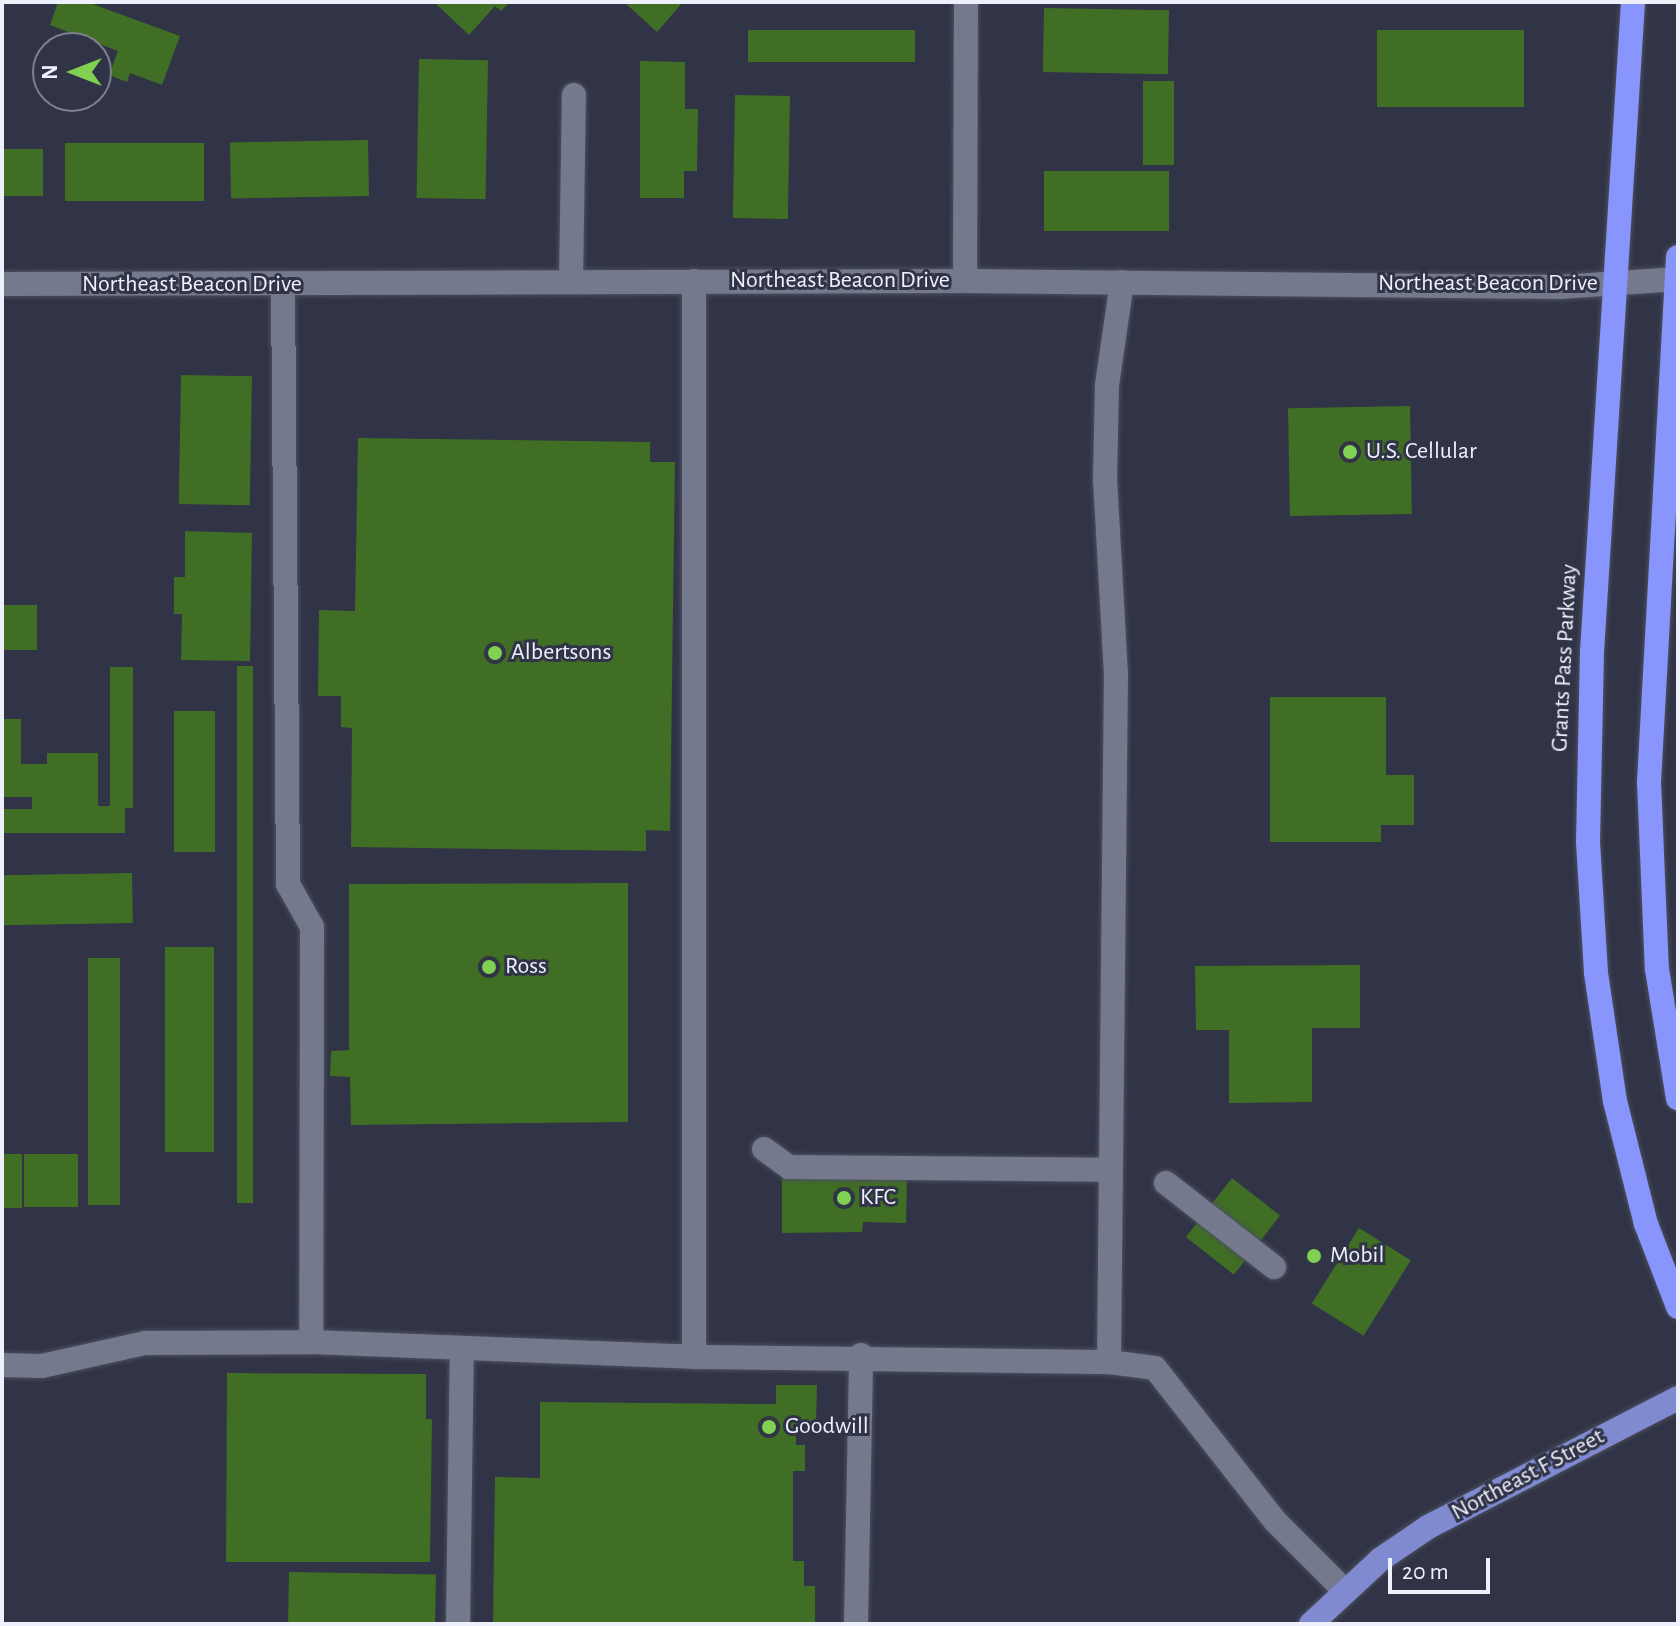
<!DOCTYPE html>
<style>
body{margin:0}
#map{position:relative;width:1680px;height:1626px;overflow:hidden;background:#303446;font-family:"Alegreya Sans",sans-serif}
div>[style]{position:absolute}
.building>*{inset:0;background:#406e24;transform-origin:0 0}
.roads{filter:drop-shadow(0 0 2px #4c4f5e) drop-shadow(0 0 2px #4c4f5e)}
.minor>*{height:24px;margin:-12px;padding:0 12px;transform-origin:12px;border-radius:12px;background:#75798e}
.major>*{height:24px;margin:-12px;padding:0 12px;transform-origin:12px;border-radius:12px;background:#808ad1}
.highway>*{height:24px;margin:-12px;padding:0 12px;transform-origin:12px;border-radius:12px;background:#8795fd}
.dots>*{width:22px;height:22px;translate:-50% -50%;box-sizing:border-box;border:4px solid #303446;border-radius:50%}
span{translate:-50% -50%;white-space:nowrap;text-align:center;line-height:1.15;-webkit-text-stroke:6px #303446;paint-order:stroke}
.street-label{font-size:24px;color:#eef1fc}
.poi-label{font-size:24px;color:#eef1fc}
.left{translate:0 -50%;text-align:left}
.frame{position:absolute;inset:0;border:4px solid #eef1fc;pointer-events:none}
.north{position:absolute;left:32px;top:32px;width:80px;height:80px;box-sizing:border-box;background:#303446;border:2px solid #7c808f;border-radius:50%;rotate:270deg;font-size:22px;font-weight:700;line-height:32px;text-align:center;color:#eef1fc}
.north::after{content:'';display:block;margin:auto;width:28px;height:36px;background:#80d051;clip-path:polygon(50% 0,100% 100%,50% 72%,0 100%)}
.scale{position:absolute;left:1388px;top:1558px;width:102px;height:36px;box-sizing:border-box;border:4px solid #eef1fc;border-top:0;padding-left:10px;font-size:24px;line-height:28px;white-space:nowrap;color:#eef1fc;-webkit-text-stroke:6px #303446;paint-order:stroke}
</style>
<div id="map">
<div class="building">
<i style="clip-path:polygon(58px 2px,87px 2px,180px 36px,162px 85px,130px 73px,127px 82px,109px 75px,118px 51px,50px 25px)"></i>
<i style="clip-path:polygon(434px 2px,510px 2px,501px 11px,495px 6px,469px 35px)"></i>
<i style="clip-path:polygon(624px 2px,683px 2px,657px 32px)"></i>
<i style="left:1044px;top:8px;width:125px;height:64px;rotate:1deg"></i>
<i style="left:748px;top:30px;width:167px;height:32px"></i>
<i style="left:1524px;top:30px;width:77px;height:147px;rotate:90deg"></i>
<i style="left:419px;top:59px;width:69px;height:139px;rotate:1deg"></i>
<i style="clip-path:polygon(640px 61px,685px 62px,685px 109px,698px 109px,697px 171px,684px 171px,684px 198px,640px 198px)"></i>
<i style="left:1143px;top:81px;width:31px;height:84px"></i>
<i style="left:735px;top:95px;width:55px;height:123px;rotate:1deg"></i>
<i style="left:368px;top:140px;width:56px;height:138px;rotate:89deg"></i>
<i style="left:65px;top:143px;width:139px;height:58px"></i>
<i style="left:43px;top:149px;width:47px;height:41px;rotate:90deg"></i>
<i style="left:1044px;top:171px;width:125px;height:60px"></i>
<i style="left:181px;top:375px;width:71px;height:129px;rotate:1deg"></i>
<i style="left:1410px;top:406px;width:108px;height:122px;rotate:89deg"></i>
<i style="clip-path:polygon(358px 438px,650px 442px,650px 462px,675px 462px,670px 831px,646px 830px,646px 851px,351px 847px,352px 728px,341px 727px,341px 696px,318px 696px,319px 610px,355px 611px)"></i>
<i style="clip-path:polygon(185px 531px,252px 533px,250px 661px,181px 660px,182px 614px,174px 614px,174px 577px,185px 577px)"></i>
<i style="left:2px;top:605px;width:35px;height:45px"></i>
<i style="left:237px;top:666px;width:16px;height:537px"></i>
<i style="clip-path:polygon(110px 667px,133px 667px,133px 808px,125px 808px,125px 833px,2px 833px,2px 809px,32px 809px,32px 797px,2px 797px,2px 719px,21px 719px,21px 764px,47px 764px,47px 753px,98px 753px,98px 806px,110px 806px)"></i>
<i style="clip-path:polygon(1270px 697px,1386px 697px,1386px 775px,1414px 775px,1414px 825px,1381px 825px,1381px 842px,1270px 842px)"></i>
<i style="left:174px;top:711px;width:41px;height:141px"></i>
<i style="left:132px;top:873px;width:50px;height:130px;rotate:89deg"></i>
<i style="clip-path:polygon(628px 883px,628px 1122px,351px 1125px,350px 1077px,330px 1076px,331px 1051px,349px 1050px,349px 884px)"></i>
<i style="left:165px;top:947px;width:49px;height:205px"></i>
<i style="left:88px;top:958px;width:32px;height:247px"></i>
<i style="clip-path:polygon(1360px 965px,1360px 1028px,1312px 1028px,1312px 1102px,1229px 1103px,1229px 1030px,1196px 1030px,1195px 966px)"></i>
<i style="left:2px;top:1154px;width:20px;height:54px"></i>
<i style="left:78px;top:1154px;width:53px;height:54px;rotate:90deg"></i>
<i style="clip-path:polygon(782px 1172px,907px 1174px,906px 1223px,863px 1222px,862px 1232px,782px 1233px)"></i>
<i style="left:1232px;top:1178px;width:61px;height:75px;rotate:38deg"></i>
<i style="left:1359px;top:1228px;width:61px;height:89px;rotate:32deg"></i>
<i style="clip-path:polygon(227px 1373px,426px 1374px,426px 1419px,432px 1419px,430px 1562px,226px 1562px)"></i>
<i style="clip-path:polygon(776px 1385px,817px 1385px,816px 1425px,796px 1425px,796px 1445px,805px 1445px,805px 1471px,793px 1471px,793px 1561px,804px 1561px,804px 1586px,815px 1586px,815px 1624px,493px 1624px,495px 1477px,540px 1478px,540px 1402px,776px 1404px)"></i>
<i style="left:289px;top:1572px;width:147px;height:52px;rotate:1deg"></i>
</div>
<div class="roads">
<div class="minor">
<i style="left:571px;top:281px;width:186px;rotate:-89.1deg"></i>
<i style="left:965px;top:281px;width:279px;rotate:-89.8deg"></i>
<i style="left:2px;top:284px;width:963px;rotate:-0.18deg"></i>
<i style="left:965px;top:281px;width:595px;rotate:0.58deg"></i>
<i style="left:1560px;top:287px;width:118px;rotate:-3.9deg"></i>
<i style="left:283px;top:285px;width:599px;rotate:89.52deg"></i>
<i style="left:288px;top:884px;width:49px;rotate:60.8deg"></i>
<i style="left:312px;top:927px;width:415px;rotate:90.1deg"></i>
<i style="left:311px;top:1342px;width:383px;rotate:2.2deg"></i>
<i style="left:694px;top:1357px;width:1076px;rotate:-90deg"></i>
<i style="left:764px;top:1149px;width:31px;rotate:36deg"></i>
<i style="left:789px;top:1167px;width:319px;rotate:0.5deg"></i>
<i style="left:1166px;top:1183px;width:137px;rotate:37.9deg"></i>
<i style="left:694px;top:1357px;width:415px;rotate:0.7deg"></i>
<i style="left:1109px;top:1362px;width:687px;rotate:-89.42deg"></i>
<i style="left:1116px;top:675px;width:195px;rotate:-93.2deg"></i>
<i style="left:1105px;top:480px;width:95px;rotate:-88.8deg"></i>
<i style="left:1107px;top:385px;width:104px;rotate:-81.7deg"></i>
<i style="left:1109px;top:1362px;width:46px;rotate:7.4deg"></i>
<i style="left:1155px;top:1368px;width:194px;rotate:51.9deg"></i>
<i style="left:1275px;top:1521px;width:99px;rotate:45deg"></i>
<i style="left:2px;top:1365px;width:40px;rotate:1.4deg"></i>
<i style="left:42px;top:1366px;width:106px;rotate:-12.6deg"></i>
<i style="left:145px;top:1343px;width:166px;rotate:-0.3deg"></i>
<i style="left:458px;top:1624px;width:276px;rotate:-89.2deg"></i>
<i style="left:856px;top:1624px;width:269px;rotate:-88.9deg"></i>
</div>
<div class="major">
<i style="left:1311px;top:1624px;width:96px;rotate:-42.9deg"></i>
<i style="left:1381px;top:1559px;width:57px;rotate:-34.2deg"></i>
<i style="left:1428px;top:1527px;width:281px;rotate:-27.3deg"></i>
</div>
<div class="highway">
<i style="left:1633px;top:2px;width:650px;rotate:93.61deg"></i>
<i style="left:1592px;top:651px;width:191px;rotate:91.2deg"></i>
<i style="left:1588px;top:842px;width:131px;rotate:86.5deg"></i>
<i style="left:1596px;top:973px;width:129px;rotate:81.6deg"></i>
<i style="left:1615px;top:1101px;width:127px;rotate:75.9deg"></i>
<i style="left:1646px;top:1224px;width:89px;rotate:68.9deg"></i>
<i style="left:1678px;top:257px;width:526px;rotate:93.16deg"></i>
<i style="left:1649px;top:782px;width:187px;rotate:87.6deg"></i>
<i style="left:1657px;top:969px;width:131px;rotate:80.8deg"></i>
</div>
</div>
<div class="dots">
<i style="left:1350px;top:452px;background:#80d051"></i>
<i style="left:495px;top:653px;background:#80d051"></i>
<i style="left:489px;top:967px;background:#80d051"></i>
<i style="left:844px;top:1198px;background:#80d051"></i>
<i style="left:1314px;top:1256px;background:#80d051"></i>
<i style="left:769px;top:1427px;background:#80d051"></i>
</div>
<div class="street-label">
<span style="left:840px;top:281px">Northeast Beacon Drive</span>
<span style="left:1488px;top:284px">Northeast Beacon Drive</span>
<span style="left:192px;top:285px">Northeast Beacon Drive</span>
<span style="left:1565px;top:658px;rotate:-87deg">Grants Pass Parkway</span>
<span style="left:1528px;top:1475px;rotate:-28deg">Northeast F Street</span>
</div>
<div class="poi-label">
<span class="left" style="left:1366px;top:452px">U.S. Cellular</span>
<span class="left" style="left:511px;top:653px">Albertsons</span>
<span class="left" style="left:505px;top:967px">Ross</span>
<span class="left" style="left:860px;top:1198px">KFC</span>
<span class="left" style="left:1330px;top:1256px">Mobil</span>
<span class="left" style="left:785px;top:1427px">Goodwill</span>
</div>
<div class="frame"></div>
<div class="north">N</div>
<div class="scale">20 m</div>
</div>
